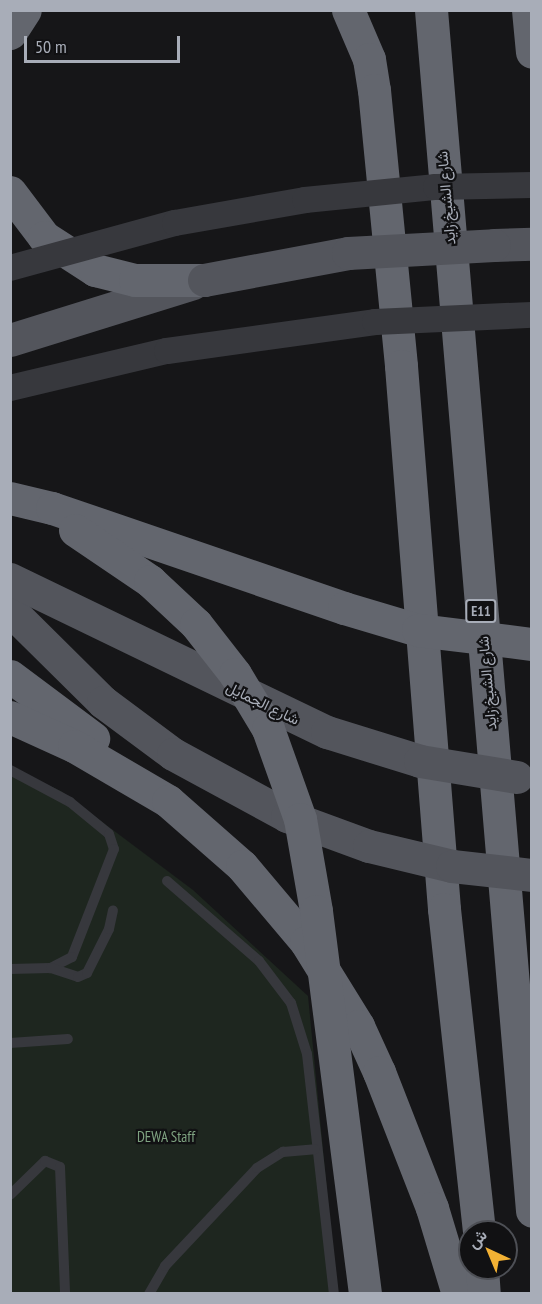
<!DOCTYPE html>
<meta charset="utf-8">
<style>
body{margin:0}
#map{position:relative;width:542px;height:1304px;overflow:hidden;background:#161618;font-family:"PT Sans Narrow",Vazirmatn,sans-serif}
div>[style]{position:absolute}
.green>*{inset:0;background:#1e261f}
.service>*{height:10px;margin:-5px;padding:0 5px;transform-origin:5px;border-radius:5px;background:#37383d}
.tertiary>*{height:26px;margin:-13px;padding:0 13px;transform-origin:13px;border-radius:13px;background:#37383d}
.primary>*{height:33px;margin:-16.5px;padding:0 16.5px;transform-origin:16.5px;border-radius:16.5px;background:#53555c}
.motorway>*{height:33px;margin:-16.5px;padding:0 16.5px;transform-origin:16.5px;border-radius:16.5px;background:#63666e}
.tertiary-bridge>*{height:26px;margin:-13px;padding:0 13px;transform-origin:13px;border-radius:13px;background:#37383d}
.primary-bridge>*{height:33px;margin:-16.5px;padding:0 16.5px;transform-origin:16.5px;border-radius:16.5px;background:#53555c}
.motorway-bridge>*{height:33px;margin:-16.5px;padding:0 16.5px;transform-origin:16.5px;border-radius:16.5px;background:#63666e}
span{translate:-50% -50%;white-space:nowrap;text-align:center;line-height:1.15;-webkit-text-stroke:4.5px #111113;paint-order:stroke}
.shield-label span{padding:2px 4px;background:#111113;border:2px solid;border-radius:4px;-webkit-text-stroke-width:0}
.shield-label{font-size:14px;color:#a8adb8;font-weight:700}
.street-label{font-size:15px;color:#a8adb8}
.park-label{font-size:15px;color:#7fa381}
.frame{position:absolute;inset:0;border:12px solid #a8adb8;pointer-events:none}
.north{position:absolute;left:458px;top:1220px;width:60px;height:60px;box-sizing:border-box;background:#111113;border:2px solid #4d4f55;border-radius:50%;rotate:316deg;font-size:16px;font-weight:700;line-height:24px;text-align:center;color:#a8adb8}
.north::after{content:'';display:block;margin:auto;width:21px;height:27px;background:#f2b134;clip-path:polygon(50% 0,100% 100%,50% 72%,0 100%)}
.scale{position:absolute;left:24px;top:36px;width:156px;height:27px;box-sizing:border-box;border:3px solid #a8adb8;border-top:0;padding-left:8px;font-size:18px;line-height:21px;white-space:nowrap;color:#a8adb8;-webkit-text-stroke:4px #111113;paint-order:stroke}
</style>
<div id="map">
<div class="green">
<i style="clip-path:polygon(11px 768px,61px 791px,193px 890px,308px 996px,337px 1293px,11px 1294px)"></i>
</div>
<div class="service">
<i style="left:10px;top:770px;width:68px;rotate:28.1deg"></i>
<i style="left:70px;top:802px;width:50px;rotate:39.4deg"></i>
<i style="left:109px;top:834px;width:16px;rotate:72deg"></i>
<i style="left:114px;top:849px;width:116px;rotate:111.3deg"></i>
<i style="left:72px;top:957px;width:25px;rotate:153deg"></i>
<i style="left:50px;top:968px;width:40px;rotate:178.6deg"></i>
<i style="left:167px;top:881px;width:122px;rotate:41deg"></i>
<i style="left:259px;top:961px;width:53px;rotate:52.7deg"></i>
<i style="left:291px;top:1003px;width:53px;rotate:72.6deg"></i>
<i style="left:307px;top:1054px;width:242px;rotate:83.6deg"></i>
<i style="left:51px;top:968px;width:28px;rotate:18deg"></i>
<i style="left:78px;top:977px;width:10px;rotate:-24deg"></i>
<i style="left:87px;top:973px;width:49px;rotate:-63.4deg"></i>
<i style="left:109px;top:929px;width:19px;rotate:-78deg"></i>
<i style="left:10px;top:1043px;width:58px;rotate:-3.9deg"></i>
<i style="left:10px;top:1195px;width:49px;rotate:-44.2deg"></i>
<i style="left:45px;top:1161px;width:16px;rotate:22deg"></i>
<i style="left:60px;top:1167px;width:127px;rotate:87.7deg"></i>
<i style="left:149px;top:1294px;width:32px;rotate:-60deg"></i>
<i style="left:165px;top:1266px;width:134px;rotate:-46.8deg"></i>
<i style="left:257px;top:1168px;width:31px;rotate:-32deg"></i>
<i style="left:283px;top:1152px;width:32px;rotate:-5deg"></i>
</div>
<div class="tertiary">
<i style="left:10px;top:388px;width:161px;rotate:-13.3deg"></i>
</div>
<div class="primary">
<i style="left:494px;top:245px;width:38px;rotate:-2deg"></i>
<i style="left:10px;top:340px;width:192px;rotate:-17.3deg"></i>
<i style="left:10px;top:610px;width:131px;rotate:44.7deg"></i>
<i style="left:103px;top:702px;width:87px;rotate:36.6deg"></i>
<i style="left:173px;top:754px;width:130px;rotate:28.5deg"></i>
<i style="left:287px;top:816px;width:87px;rotate:20.1deg"></i>
</div>
<div class="motorway">
<i style="left:348px;top:10px;width:53px;rotate:66.8deg"></i>
<i style="left:369px;top:59px;width:31px;rotate:81deg"></i>
<i style="left:374px;top:90px;width:277px;rotate:84.4deg"></i>
<i style="left:401px;top:366px;width:545px;rotate:85.47deg"></i>
<i style="left:444px;top:909px;width:325px;rotate:83.8deg"></i>
<i style="left:431px;top:10px;width:1205px;rotate:85.19deg"></i>
<i style="left:528px;top:10px;width:42px;rotate:84.6deg"></i>
<i style="left:10px;top:33px;width:27px;rotate:-57deg"></i>
<i style="left:10px;top:192px;width:56px;rotate:52.9deg"></i>
<i style="left:44px;top:237px;width:61px;rotate:32.9deg"></i>
<i style="left:95px;top:270px;width:41px;rotate:14deg"></i>
<i style="left:135px;top:280px;width:69px"></i>
<i style="left:10px;top:498px;width:43px;rotate:13.4deg"></i>
<i style="left:52px;top:508px;width:309px;rotate:18.9deg"></i>
<i style="left:75px;top:530px;width:91px;rotate:34.2deg"></i>
<i style="left:150px;top:581px;width:63px;rotate:43.1deg"></i>
<i style="left:10px;top:676px;width:104px;rotate:36.8deg"></i>
<i style="left:10px;top:717px;width:70px;rotate:24.4deg"></i>
<i style="left:74px;top:746px;width:109px;rotate:30.3deg"></i>
<i style="left:168px;top:801px;width:98px;rotate:41.3deg"></i>
<i style="left:242px;top:866px;width:99px;rotate:49.9deg"></i>
<i style="left:306px;top:942px;width:99px;rotate:58.2deg"></i>
<i style="left:358px;top:1026px;width:51px;rotate:65.5deg"></i>
<i style="left:379px;top:1072px;width:146px;rotate:68.7deg"></i>
<i style="left:432px;top:1208px;width:90px;rotate:73.2deg"></i>
<i style="left:482px;top:1268px;width:26px;rotate:86deg"></i>
</div>
<div class="tertiary-bridge">
<i style="left:10px;top:268px;width:171px;rotate:-15.3deg"></i>
<i style="left:175px;top:223px;width:132px;rotate:-10deg"></i>
<i style="left:305px;top:200px;width:132px;rotate:-5.7deg"></i>
<i style="left:436px;top:187px;width:96px;rotate:-1.2deg"></i>
<i style="left:167px;top:351px;width:210px;rotate:-7.9deg"></i>
<i style="left:375px;top:322px;width:157px;rotate:-2.6deg"></i>
</div>
<div class="primary-bridge">
<i style="left:204px;top:280px;width:147px;rotate:-10.6deg"></i>
<i style="left:348px;top:253px;width:146px;rotate:-3.1deg"></i>
<i style="left:10px;top:579px;width:352px;rotate:25.8deg"></i>
<i style="left:327px;top:732px;width:97px;rotate:17.3deg"></i>
<i style="left:420px;top:761px;width:98px;rotate:9.4deg"></i>
<i style="left:369px;top:846px;width:85px;rotate:13.5deg"></i>
<i style="left:452px;top:866px;width:81px;rotate:6.4deg"></i>
</div>
<div class="motorway-bridge">
<i style="left:344px;top:608px;width:77px;rotate:16.6deg"></i>
<i style="left:418px;top:630px;width:115px;rotate:7deg"></i>
<i style="left:196px;top:624px;width:63px;rotate:52deg"></i>
<i style="left:235px;top:674px;width:64px;rotate:59deg"></i>
<i style="left:268px;top:729px;width:96px;rotate:70.4deg"></i>
<i style="left:300px;top:819px;width:93px;rotate:80.1deg"></i>
<i style="left:316px;top:911px;width:386px;rotate:82.7deg"></i>
</div>
<div class="shield-label">
<span style="left:481px;top:611px">E11</span>
</div>
<div class="street-label">
<span style="left:446px;top:198px;rotate:-95deg">شارع الشيخ زايد</span>
<span style="left:487px;top:683px;rotate:-95deg">شارع الشيخ زايد</span>
<span style="left:263px;top:703px;rotate:26deg">شارع الجمايل</span>
</div>
<div class="park-label">
<span style="left:166px;top:1137px">DEWA Staff</span>
</div>
<div class="frame"></div>
<div class="north">ش</div>
<div class="scale">50 m</div>
</div>
